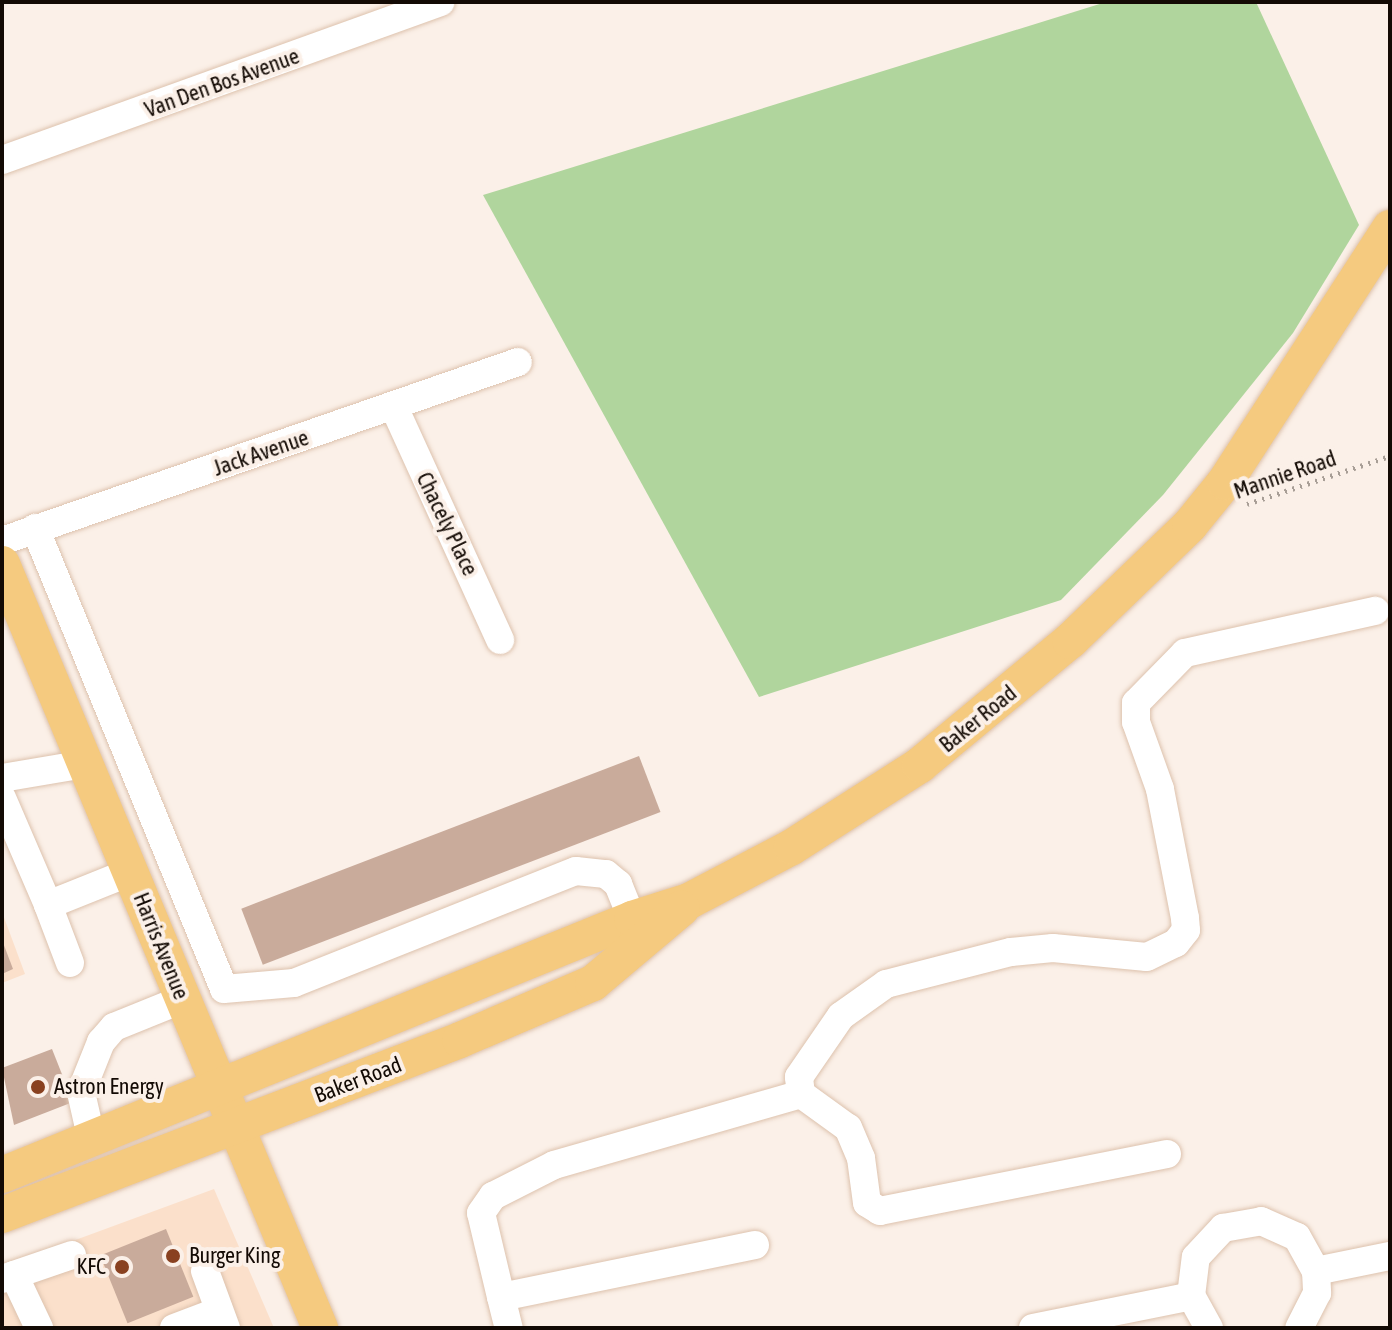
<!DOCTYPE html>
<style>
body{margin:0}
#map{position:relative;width:1392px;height:1330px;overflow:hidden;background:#fbf0e8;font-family:"Asap Condensed",sans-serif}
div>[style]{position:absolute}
.built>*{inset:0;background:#fbe0cb}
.green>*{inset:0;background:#b0d59d}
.building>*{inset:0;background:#c9ab9b;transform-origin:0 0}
.path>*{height:5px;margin-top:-2.5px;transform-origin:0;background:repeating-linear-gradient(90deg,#a89e96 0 2px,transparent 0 8px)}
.roads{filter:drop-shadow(0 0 2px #ddc2ad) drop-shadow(0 0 2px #ddc2ad)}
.minor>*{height:28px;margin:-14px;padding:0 14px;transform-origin:14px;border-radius:14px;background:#fff}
.major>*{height:36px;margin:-18px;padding:0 18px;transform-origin:18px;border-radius:18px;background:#f5ca7f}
.dots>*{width:22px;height:22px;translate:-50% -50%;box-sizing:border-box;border:4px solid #fbf0e8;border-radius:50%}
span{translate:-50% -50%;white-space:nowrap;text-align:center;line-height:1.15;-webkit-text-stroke:8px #fbf0e8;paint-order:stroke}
.street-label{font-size:22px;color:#130a04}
.poi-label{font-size:22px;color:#130a04}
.left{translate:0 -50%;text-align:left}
.right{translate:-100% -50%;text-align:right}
.frame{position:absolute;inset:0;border:4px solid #130a04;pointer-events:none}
</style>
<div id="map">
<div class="built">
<i style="clip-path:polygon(2px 912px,25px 974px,2px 983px)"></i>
<i style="clip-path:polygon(214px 1189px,274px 1328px,2px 1328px,2px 1267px)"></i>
</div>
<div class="green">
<i style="clip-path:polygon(1106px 2px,1256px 2px,1359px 225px,1293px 333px,1163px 495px,1061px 600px,759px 697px,483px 195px)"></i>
</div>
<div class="building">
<i style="left:639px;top:756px;width:60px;height:426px;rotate:69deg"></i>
<i style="clip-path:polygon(2px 940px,13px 969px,2px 974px)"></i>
<i style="clip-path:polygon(52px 1049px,73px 1102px,14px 1125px,2px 1068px)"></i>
<i style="left:166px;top:1229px;width:73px;height:71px;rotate:68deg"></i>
</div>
<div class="path">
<i style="left:1247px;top:504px;width:151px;rotate:-18.6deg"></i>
</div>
<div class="roads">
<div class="minor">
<i style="left:2px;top:160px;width:466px;rotate:-19.8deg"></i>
<i style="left:394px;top:407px;width:256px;rotate:65.5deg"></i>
<i style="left:35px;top:528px;width:498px;rotate:67.7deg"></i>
<i style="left:224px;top:989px;width:70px;rotate:-4.9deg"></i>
<i style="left:294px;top:983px;width:303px;rotate:-21.7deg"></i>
<i style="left:576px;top:871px;width:30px;rotate:6deg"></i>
<i style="left:606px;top:874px;width:16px;rotate:40deg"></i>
<i style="left:618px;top:884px;width:38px;rotate:68deg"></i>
<i style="left:2px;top:541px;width:546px;rotate:-19.13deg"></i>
<i style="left:2px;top:778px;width:84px;rotate:-9.6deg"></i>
<i style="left:2px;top:798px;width:116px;rotate:66.7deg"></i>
<i style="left:70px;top:963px;width:62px;rotate:-110.8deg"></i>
<i style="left:48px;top:905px;width:88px;rotate:-21.9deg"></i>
<i style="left:92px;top:1141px;width:50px;rotate:-102.7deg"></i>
<i style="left:81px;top:1092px;width:54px;rotate:-68.2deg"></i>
<i style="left:101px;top:1042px;width:20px;rotate:-49deg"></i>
<i style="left:114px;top:1027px;width:74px;rotate:-22.1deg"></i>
<i style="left:1167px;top:1154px;width:293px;rotate:168.8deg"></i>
<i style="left:880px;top:1211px;width:15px;rotate:-148deg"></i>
<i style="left:867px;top:1203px;width:45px;rotate:-97.6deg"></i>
<i style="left:861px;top:1158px;width:33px;rotate:-113deg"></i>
<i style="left:848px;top:1128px;width:58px;rotate:-144.1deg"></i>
<i style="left:801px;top:1094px;width:17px;rotate:-97deg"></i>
<i style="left:799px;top:1077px;width:74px;rotate:-55.5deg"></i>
<i style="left:841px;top:1016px;width:55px;rotate:-35.4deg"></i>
<i style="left:886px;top:984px;width:129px;rotate:-14.4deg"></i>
<i style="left:1011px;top:952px;width:42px;rotate:-5.4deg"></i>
<i style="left:1053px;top:948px;width:94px;rotate:5.5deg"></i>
<i style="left:1147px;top:957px;width:32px;rotate:-26deg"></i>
<i style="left:1176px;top:943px;width:16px;rotate:-52deg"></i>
<i style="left:1186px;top:930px;width:12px;rotate:-95deg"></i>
<i style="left:1185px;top:918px;width:131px;rotate:-101deg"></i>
<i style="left:1160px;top:789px;width:71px;rotate:-109.7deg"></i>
<i style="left:1136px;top:722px;width:19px;rotate:-90deg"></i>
<i style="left:1136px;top:703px;width:70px;rotate:-45.6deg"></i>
<i style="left:1185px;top:653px;width:195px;rotate:-12.5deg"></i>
<i style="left:755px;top:1245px;width:259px;rotate:168.4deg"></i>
<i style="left:501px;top:1297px;width:86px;rotate:-103.4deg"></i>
<i style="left:481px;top:1213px;width:21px;rotate:-55deg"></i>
<i style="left:493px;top:1196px;width:68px;rotate:-26.9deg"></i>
<i style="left:554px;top:1165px;width:257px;rotate:-16deg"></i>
<i style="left:205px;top:1271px;width:61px;rotate:69.8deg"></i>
<i style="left:1316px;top:1271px;width:76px;rotate:-11.5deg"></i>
<i style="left:14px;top:1275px;width:59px;rotate:64.7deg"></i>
<i style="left:2px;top:1279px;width:74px;rotate:-18.9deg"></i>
<i style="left:501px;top:1297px;width:32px;rotate:76deg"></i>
<i style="left:174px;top:1328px;width:48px;rotate:-20.7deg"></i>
<i style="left:1033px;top:1328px;width:161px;rotate:-11.4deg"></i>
<i style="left:1209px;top:1328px;width:37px;rotate:-119deg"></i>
<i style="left:1191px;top:1296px;width:39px;rotate:-83deg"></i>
<i style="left:1196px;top:1257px;width:40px;rotate:-47deg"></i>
<i style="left:1223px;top:1228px;width:39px;rotate:-10deg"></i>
<i style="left:1261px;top:1221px;width:39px;rotate:24deg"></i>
<i style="left:1297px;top:1237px;width:39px;rotate:61deg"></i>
<i style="left:1316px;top:1271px;width:22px;rotate:87deg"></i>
<i style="left:1317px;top:1293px;width:39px;rotate:117deg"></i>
</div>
<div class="major">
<i style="left:2px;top:564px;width:828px;rotate:67.4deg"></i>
<i style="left:2px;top:1175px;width:680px;rotate:-22.11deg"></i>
<i style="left:632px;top:919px;width:60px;rotate:-17.5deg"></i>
<i style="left:689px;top:901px;width:116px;rotate:-27.7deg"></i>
<i style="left:792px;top:847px;width:152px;rotate:-32.6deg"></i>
<i style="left:920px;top:765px;width:195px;rotate:-39.6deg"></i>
<i style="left:1070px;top:641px;width:167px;rotate:-44deg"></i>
<i style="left:1190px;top:525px;width:55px;rotate:-50.9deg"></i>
<i style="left:1225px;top:482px;width:303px;rotate:-57deg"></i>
<i style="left:2px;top:1215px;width:490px;rotate:-20.9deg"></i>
<i style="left:460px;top:1040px;width:145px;rotate:-23.2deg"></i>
<i style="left:593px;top:983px;width:116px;rotate:-40.1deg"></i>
</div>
</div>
<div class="dots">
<i style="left:38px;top:1087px;background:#894120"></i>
<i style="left:173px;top:1256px;background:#894120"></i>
<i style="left:122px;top:1267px;background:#894120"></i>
</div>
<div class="street-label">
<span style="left:222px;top:83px;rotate:-20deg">Van Den Bos Avenue</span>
<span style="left:261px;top:453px;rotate:-19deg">Jack Avenue</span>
<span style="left:1285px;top:475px;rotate:-19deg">Mannie Road</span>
<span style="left:447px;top:524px;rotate:64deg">Chacely Place</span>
<span style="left:978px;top:719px;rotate:-39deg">Baker Road</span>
<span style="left:161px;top:946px;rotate:68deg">Harris Avenue</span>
<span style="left:358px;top:1080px;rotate:-21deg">Baker Road</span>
</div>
<div class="poi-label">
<span class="left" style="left:54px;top:1087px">Astron Energy</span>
<span class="left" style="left:189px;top:1256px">Burger King</span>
<span class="right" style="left:106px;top:1267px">KFC</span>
</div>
<div class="frame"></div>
</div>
